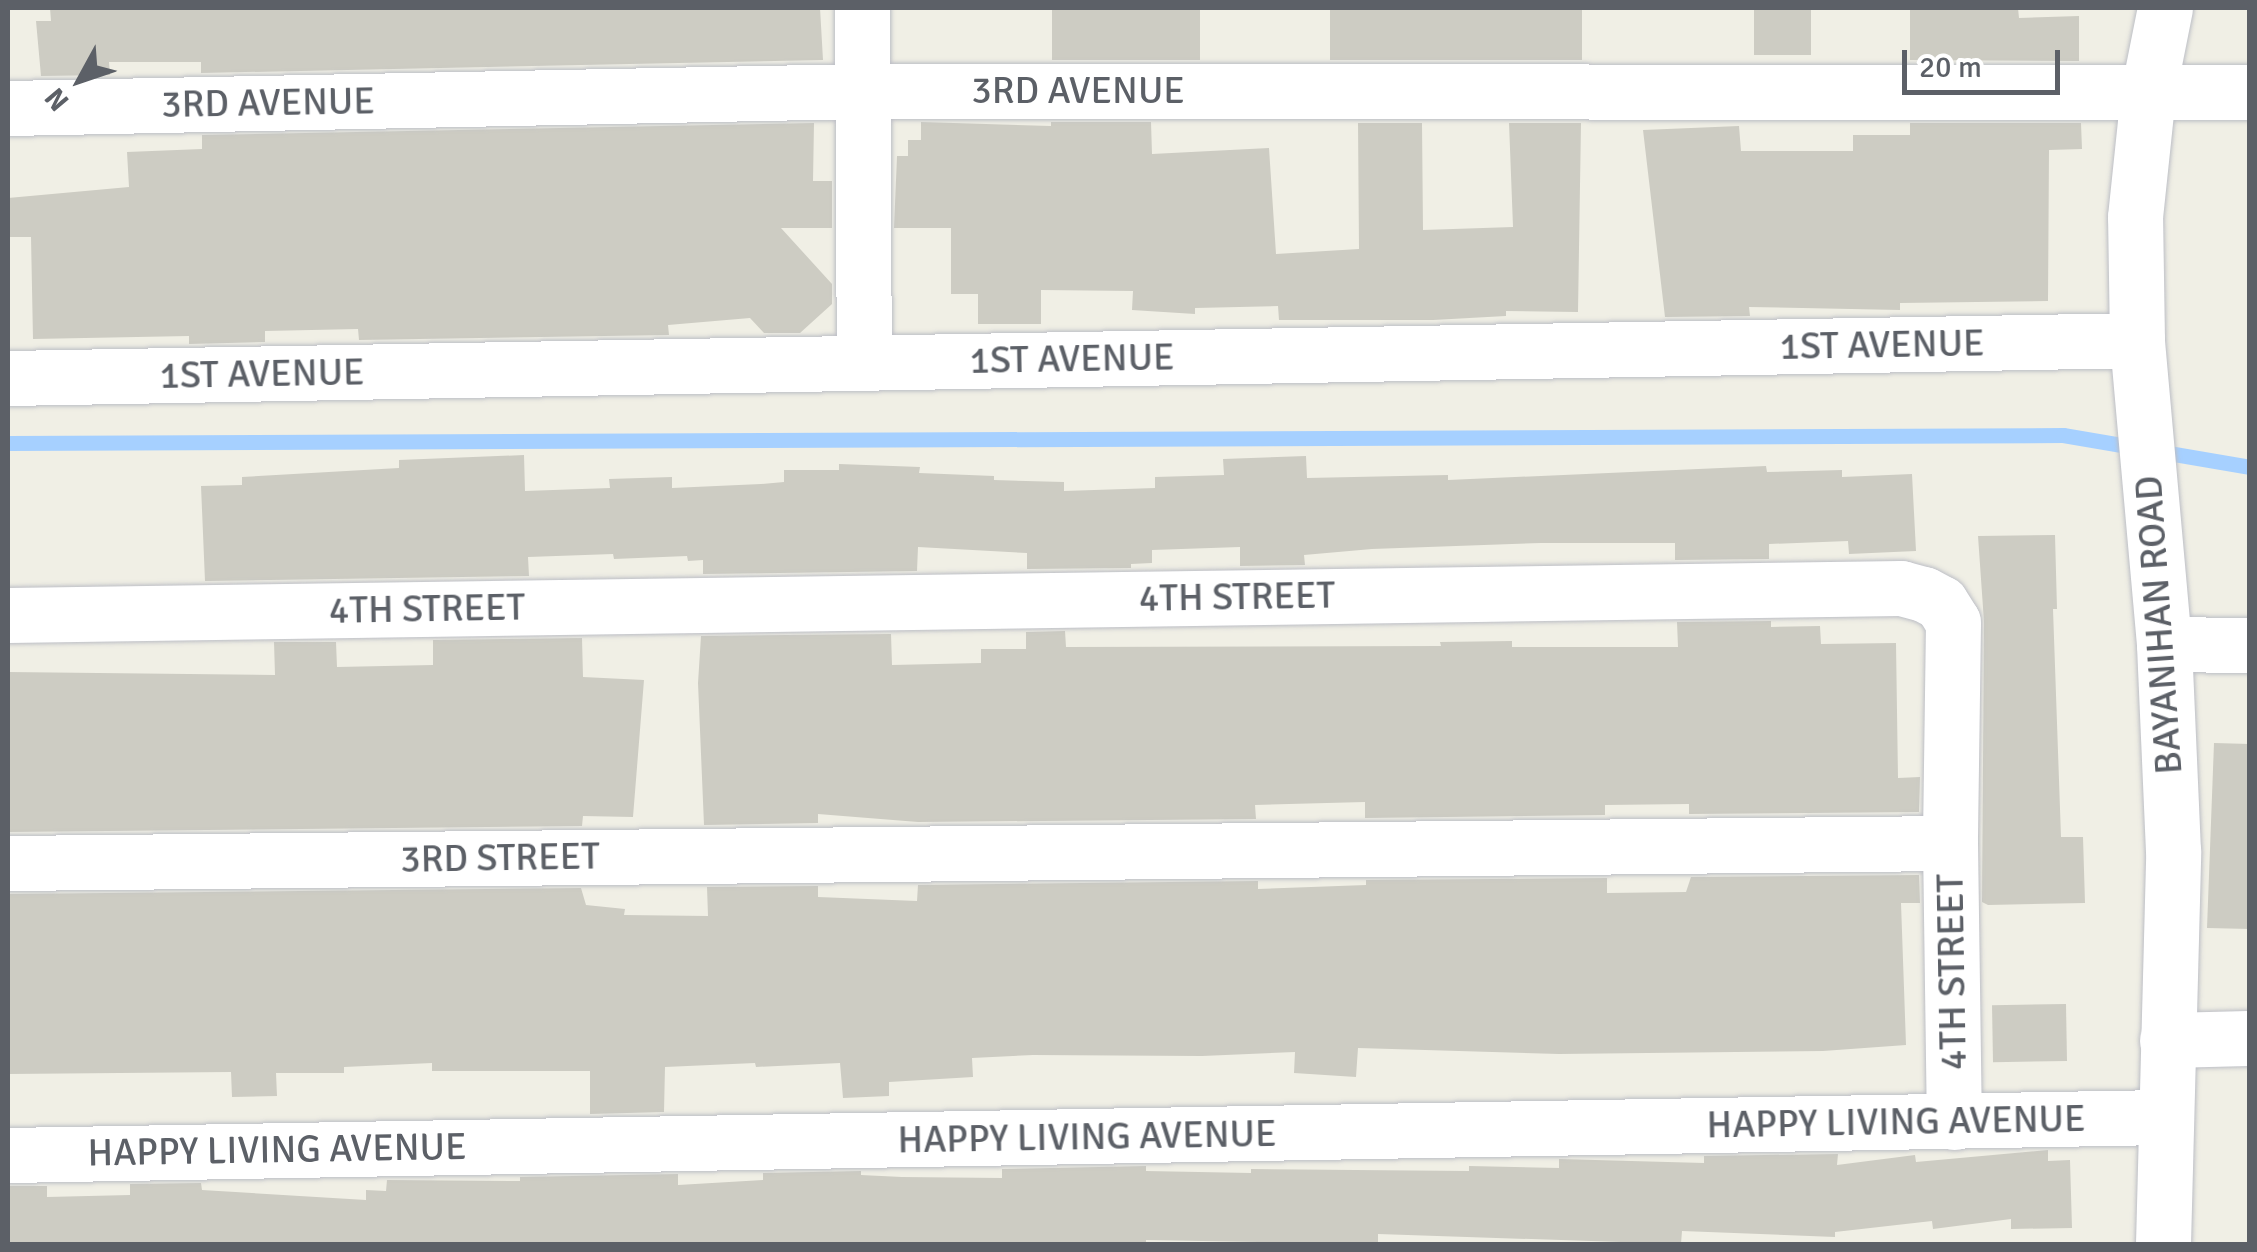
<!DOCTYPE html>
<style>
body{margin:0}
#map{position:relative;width:2257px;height:1252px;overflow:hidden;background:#f0efe5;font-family:Signika,sans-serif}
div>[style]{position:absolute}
.stream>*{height:15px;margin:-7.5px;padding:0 7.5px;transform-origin:7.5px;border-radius:7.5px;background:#a6d0ff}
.building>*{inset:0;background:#cdccc3;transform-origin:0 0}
.roads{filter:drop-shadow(0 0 2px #bcbec5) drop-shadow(0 0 2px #bcbec5)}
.minor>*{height:55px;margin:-27.5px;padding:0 27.5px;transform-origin:27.5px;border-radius:27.5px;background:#fff}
.tertiary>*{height:55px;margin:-27.5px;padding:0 27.5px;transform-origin:27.5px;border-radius:27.5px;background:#fff}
span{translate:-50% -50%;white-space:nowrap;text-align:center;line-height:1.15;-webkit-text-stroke:10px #fff;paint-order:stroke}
.street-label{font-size:38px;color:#5c6067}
.frame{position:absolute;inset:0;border:10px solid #5c6067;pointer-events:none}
.north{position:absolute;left:30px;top:30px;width:100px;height:100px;-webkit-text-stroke:8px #fff;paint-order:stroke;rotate:230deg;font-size:28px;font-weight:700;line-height:40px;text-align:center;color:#5c6067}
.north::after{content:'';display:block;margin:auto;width:35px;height:45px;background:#5c6067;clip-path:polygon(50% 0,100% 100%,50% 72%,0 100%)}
.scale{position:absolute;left:1902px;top:50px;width:158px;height:45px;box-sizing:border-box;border:5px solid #5c6067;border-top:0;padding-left:12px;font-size:30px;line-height:35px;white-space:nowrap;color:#5c6067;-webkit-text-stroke:8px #fff;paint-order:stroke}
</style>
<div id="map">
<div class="stream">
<i style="left:8px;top:443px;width:2055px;rotate:-0.22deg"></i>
<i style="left:2063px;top:435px;width:190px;rotate:9.7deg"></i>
</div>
<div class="building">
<i style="clip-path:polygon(50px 8px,820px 8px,823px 60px,201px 73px,201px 62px,109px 62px,110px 75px,41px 76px,36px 21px,51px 21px)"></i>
<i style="left:1052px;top:8px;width:148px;height:52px"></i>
<i style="left:1330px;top:8px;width:252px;height:52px"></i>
<i style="left:1754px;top:8px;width:57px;height:47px"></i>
<i style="clip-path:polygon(1910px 8px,2018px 8px,2019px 18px,2079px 16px,2079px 61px,1910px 60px)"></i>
<i style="clip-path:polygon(921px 122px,1051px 126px,1051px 122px,1151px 122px,1152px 154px,1269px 148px,1276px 254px,1359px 249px,1358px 123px,1422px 123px,1423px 230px,1513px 227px,1509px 123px,1581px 123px,1578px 312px,1506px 311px,1506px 316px,1433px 320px,1279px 320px,1278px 306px,1195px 308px,1195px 314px,1132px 310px,1133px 291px,1041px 290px,1041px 324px,978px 324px,978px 294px,951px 294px,951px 228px,894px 228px,897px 156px,908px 156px,908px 140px,921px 140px)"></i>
<i style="clip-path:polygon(814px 123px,813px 181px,832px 181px,832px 228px,781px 228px,832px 284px,832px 304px,800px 333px,764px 333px,750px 318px,668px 325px,669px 335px,359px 340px,358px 329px,265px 331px,265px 342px,189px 344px,189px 336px,33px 339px,31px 237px,8px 237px,8px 198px,129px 187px,127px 152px,202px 149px,202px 135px)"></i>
<i style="clip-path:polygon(1910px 123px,2081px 123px,2082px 149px,2049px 150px,2048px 301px,1900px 303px,1900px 310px,1749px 307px,1750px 316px,1665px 317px,1643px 130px,1739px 126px,1741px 151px,1853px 151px,1853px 135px,1910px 135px)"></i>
<i style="clip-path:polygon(524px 455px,525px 491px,610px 488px,609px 479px,672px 477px,672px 488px,761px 484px,784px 482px,784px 470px,839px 470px,839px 464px,920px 467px,919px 473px,994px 476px,994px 480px,1064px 482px,1064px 491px,1155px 488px,1155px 477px,1224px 475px,1223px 459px,1306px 456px,1307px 478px,1448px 475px,1448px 480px,1766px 466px,1767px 472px,1842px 470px,1842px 477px,1912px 474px,1916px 551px,1849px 554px,1848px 541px,1769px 544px,1769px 559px,1675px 560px,1675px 543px,1541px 543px,1372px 549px,1304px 555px,1305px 565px,1240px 566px,1240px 547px,1152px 550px,1152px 563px,1131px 564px,1131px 568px,1027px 569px,1027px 553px,918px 547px,917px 571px,703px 574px,703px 560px,688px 561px,687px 556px,614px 559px,613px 554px,528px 557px,529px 576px,205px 581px,201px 486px,242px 485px,242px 477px,399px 468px,399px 460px)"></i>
<i style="clip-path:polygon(2055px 535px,2057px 609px,2053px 609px,2061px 837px,2083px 837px,2085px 903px,1988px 905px,1982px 902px,1984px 622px,1978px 536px)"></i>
<i style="clip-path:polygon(1771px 621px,1771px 627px,1820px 626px,1821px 644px,1896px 643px,1898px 778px,1920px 777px,1919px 812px,1689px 814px,1689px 804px,1605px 805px,1605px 815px,1365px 818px,1365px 802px,1255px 805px,1256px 819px,918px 822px,818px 814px,818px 823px,704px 825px,698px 683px,701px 636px,891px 634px,892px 665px,981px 663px,981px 649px,1026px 649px,1026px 632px,1065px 631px,1066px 647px,1441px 646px,1440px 642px,1512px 641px,1512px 647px,1678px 647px,1677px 622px)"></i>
<i style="clip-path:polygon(582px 638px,583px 677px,644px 680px,633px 817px,583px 816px,582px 826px,8px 832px,8px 672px,275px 675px,274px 642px,336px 642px,337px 667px,433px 665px,433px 640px)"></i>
<i style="clip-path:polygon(2214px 743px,2250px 744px,2250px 929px,2207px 928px)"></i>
<i style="clip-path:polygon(1919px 875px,1920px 903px,1901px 903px,1906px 1045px,1823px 1051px,1559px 1054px,1358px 1048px,1356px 1077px,1294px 1073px,1295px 1052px,1202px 1056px,1033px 1055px,972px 1058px,973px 1077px,889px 1082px,889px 1096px,843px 1098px,840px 1063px,756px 1067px,755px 1063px,665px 1067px,664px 1112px,590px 1114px,590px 1071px,432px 1071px,432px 1063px,344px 1067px,344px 1073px,276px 1073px,277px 1096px,232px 1097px,231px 1072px,8px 1074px,8px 894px,581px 888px,586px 905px,625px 909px,624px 915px,708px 916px,707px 887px,818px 886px,818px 897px,917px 901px,918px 885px,1258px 881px,1258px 889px,1366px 885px,1366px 880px,1607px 878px,1607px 893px,1686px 892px,1691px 877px)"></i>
<i style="left:2066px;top:1004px;width:57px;height:74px;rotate:89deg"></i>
<i style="clip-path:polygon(2048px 1150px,2048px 1161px,2070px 1160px,2072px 1228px,2011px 1229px,2011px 1219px,1933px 1229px,1932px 1221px,1835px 1232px,1835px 1237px,1682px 1231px,1681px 1244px,1378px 1234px,1378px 1244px,1146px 1240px,1146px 1244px,8px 1244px,8px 1186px,47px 1186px,47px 1197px,130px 1195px,130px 1184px,201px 1183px,202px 1190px,366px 1200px,366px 1190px,386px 1191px,387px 1180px,520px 1181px,520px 1177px,678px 1174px,678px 1185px,763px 1180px,763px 1173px,861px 1171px,861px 1175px,902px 1177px,1002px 1178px,1002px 1169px,1146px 1166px,1146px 1171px,1251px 1173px,1251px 1169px,1469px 1171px,1469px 1166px,1559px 1168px,1559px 1159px,1704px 1163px,1704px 1156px,1838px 1154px,1837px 1165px,1915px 1155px,1916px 1162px)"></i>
</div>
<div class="roads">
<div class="minor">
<i style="left:862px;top:8px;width:355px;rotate:89.7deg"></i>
<i style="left:8px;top:108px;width:853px;rotate:-1.14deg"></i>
<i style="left:861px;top:91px;width:1389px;rotate:0.04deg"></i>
<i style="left:8px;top:378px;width:2129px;rotate:-1.02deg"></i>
<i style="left:8px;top:615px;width:1893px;rotate:-0.82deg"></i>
<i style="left:1901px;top:588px;width:24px;rotate:15deg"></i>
<i style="left:1924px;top:594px;width:19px;rotate:28deg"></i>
<i style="left:1941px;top:603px;width:22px;rotate:58deg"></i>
<i style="left:1953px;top:622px;width:221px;rotate:90.8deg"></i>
<i style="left:1950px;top:843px;width:279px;rotate:89.2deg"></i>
<i style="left:2164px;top:644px;width:86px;rotate:0.7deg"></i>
<i style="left:8px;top:863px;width:1942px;rotate:-0.59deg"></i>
<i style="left:2167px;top:1040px;width:83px;rotate:-1.4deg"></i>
<i style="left:8px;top:1155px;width:2158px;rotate:-1.01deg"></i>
</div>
<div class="tertiary">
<i style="left:2163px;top:1244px;width:393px;rotate:-88.5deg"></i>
<i style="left:2173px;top:851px;width:207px;rotate:-92.5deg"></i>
<i style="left:2164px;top:644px;width:305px;rotate:-95.1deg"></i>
<i style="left:2137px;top:340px;width:123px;rotate:-90.9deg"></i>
<i style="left:2135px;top:217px;width:125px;rotate:-84deg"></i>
<i style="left:2148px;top:93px;width:87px;rotate:-78.7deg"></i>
</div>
</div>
<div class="street-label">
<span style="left:1078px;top:91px">3RD AVENUE</span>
<span style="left:268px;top:103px;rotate:-1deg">3RD AVENUE</span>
<span style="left:1882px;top:345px;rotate:-1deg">1ST AVENUE</span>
<span style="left:1072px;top:359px;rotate:-1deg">1ST AVENUE</span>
<span style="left:262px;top:374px;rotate:-1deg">1ST AVENUE</span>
<span style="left:1237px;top:597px;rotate:-1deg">4TH STREET</span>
<span style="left:427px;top:609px;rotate:-1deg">4TH STREET</span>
<span style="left:2159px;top:625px;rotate:-94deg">BAYANIHAN ROAD</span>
<span style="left:500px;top:858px;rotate:-1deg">3RD STREET</span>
<span style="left:1952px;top:972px;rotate:-91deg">4TH STREET</span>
<span style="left:1896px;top:1122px;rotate:-1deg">HAPPY LIVING AVENUE</span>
<span style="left:1087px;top:1137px;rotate:-1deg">HAPPY LIVING AVENUE</span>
<span style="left:277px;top:1150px;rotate:-1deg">HAPPY LIVING AVENUE</span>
</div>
<div class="frame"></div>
<div class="north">N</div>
<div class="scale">20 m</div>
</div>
